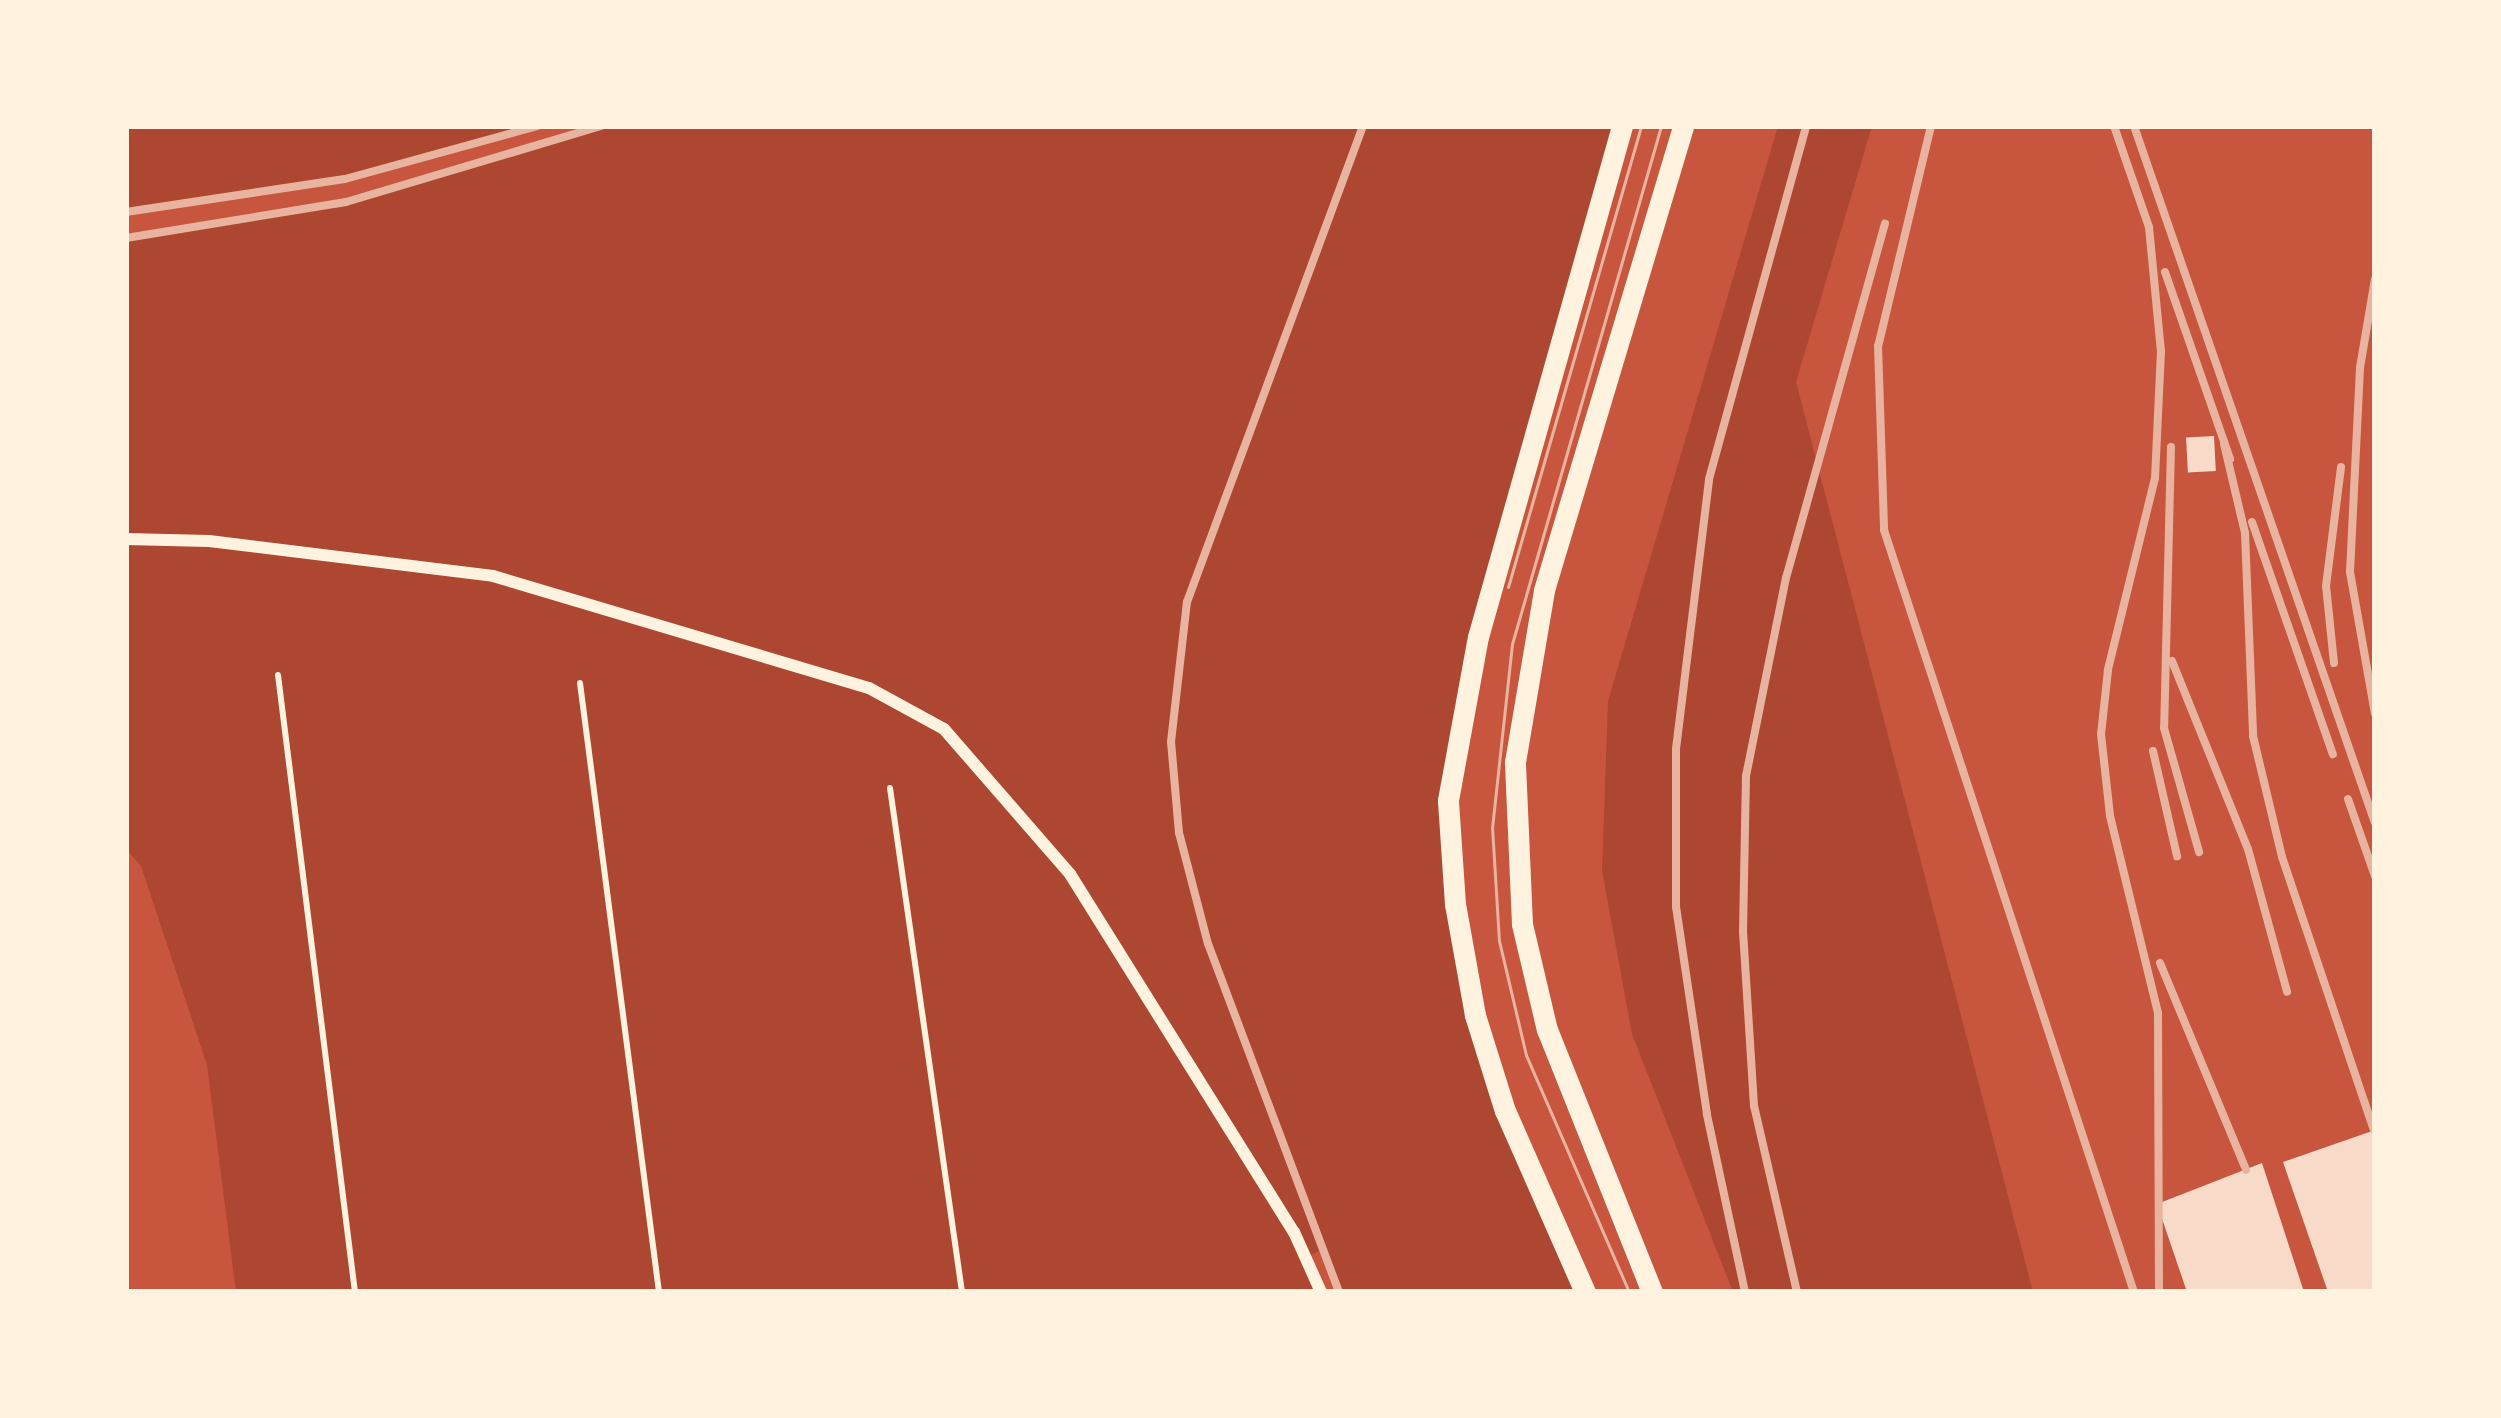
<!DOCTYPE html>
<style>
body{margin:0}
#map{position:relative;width:2501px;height:1418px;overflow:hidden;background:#c8553d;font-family:"Golos Text",sans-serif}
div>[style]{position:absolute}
.green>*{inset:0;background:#ae4732}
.building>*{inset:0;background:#f7dbc8;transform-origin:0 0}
.service>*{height:6px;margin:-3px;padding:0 3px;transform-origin:3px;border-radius:3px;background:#fff3e0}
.minor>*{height:12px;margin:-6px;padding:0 6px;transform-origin:6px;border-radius:6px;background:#fff3e0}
.primary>*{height:21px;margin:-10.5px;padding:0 10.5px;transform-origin:10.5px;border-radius:10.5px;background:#fff3e0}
.tram>*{height:3px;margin:-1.5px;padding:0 1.5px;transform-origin:1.5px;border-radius:1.5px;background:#e9b49f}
.rail>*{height:8px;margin:-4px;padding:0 4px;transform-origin:4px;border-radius:4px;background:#e9b49f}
span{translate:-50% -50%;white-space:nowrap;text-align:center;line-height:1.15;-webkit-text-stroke:12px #fff3e0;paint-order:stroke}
.frame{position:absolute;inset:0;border:129px solid #fff3e0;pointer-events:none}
</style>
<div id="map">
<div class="green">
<i style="clip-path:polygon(126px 126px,537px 126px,345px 179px,126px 212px)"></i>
<i style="clip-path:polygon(601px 126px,1622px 126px,1478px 637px,1448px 800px,1475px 1015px,1585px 1292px,1339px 1292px,1322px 1250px,1307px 1256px,1321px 1292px,236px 1292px,207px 1065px,141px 866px,126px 849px,126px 238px,346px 202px)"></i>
<i style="clip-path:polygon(1778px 126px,1872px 126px,1796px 382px,2033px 1292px,1733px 1292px,1632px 1034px,1602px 871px,1608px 701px)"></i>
</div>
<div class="building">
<i style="left:2214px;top:436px;width:35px;height:28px;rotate:87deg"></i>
<i style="clip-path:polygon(2375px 1130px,2375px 1292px,2328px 1292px,2283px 1162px)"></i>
<i style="clip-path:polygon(2262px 1163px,2304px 1292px,2187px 1292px,2157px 1204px)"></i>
</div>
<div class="service">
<i style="left:278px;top:675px;width:622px;rotate:82.89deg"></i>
<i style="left:580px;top:683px;width:614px;rotate:82.61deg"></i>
<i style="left:890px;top:788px;width:509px;rotate:81.87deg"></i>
</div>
<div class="minor">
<i style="left:126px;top:539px;width:83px;rotate:1.4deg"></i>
<i style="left:209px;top:541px;width:286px;rotate:7deg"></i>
<i style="left:493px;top:576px;width:392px;rotate:16.6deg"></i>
<i style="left:869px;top:688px;width:85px;rotate:28.7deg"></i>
<i style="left:944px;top:729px;width:192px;rotate:49deg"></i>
<i style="left:1070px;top:874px;width:422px;rotate:58deg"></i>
<i style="left:1294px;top:1232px;width:66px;rotate:65.8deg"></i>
</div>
<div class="primary">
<i style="left:1585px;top:1292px;width:198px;rotate:-113.8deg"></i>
<i style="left:1505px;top:1111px;width:101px;rotate:-107.4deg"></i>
<i style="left:1475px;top:1015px;width:113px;rotate:-100.2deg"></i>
<i style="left:1455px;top:904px;width:104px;rotate:-93.9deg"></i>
<i style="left:1448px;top:800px;width:166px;rotate:-79.6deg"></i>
<i style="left:1478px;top:637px;width:531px;rotate:-74.26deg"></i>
<i style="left:1652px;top:1292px;width:282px;rotate:-111.8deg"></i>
<i style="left:1547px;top:1030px;width:109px;rotate:-103.3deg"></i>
<i style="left:1522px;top:924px;width:162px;rotate:-92.5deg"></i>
<i style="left:1515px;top:762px;width:174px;rotate:-80.4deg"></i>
<i style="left:1544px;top:590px;width:484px;rotate:-73.3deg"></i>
</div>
<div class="tram">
<i style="left:1508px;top:587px;width:480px;rotate:-73.9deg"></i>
<i style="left:1629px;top:1292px;width:258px;rotate:-113.5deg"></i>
<i style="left:1526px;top:1055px;width:117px;rotate:-103.3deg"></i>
<i style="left:1499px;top:941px;width:113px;rotate:-93.5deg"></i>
<i style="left:1492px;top:828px;width:185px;rotate:-83.8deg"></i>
<i style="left:1512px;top:644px;width:539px;rotate:-73.95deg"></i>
</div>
<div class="rail">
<i style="left:1931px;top:126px;width:226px;rotate:103.5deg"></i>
<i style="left:1878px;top:346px;width:184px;rotate:88.1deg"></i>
<i style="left:1884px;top:530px;width:802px;rotate:71.84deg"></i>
<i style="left:2114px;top:126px;width:107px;rotate:70.9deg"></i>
<i style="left:2149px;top:227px;width:125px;rotate:84.5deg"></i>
<i style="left:2161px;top:351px;width:127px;rotate:92.7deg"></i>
<i style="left:2155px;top:478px;width:198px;rotate:103.8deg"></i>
<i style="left:2108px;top:670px;width:64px;rotate:96.2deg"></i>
<i style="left:2101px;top:734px;width:82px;rotate:83.7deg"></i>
<i style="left:2110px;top:816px;width:203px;rotate:76.3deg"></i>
<i style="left:2158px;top:1013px;width:279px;rotate:89.8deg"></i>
<i style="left:2134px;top:126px;width:737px;rotate:70.93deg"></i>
<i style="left:126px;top:212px;width:221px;rotate:-8.6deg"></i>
<i style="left:345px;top:179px;width:199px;rotate:-15.4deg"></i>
<i style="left:126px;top:238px;width:223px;rotate:-9.3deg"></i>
<i style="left:346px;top:202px;width:266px;rotate:-16.6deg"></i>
<i style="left:2165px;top:272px;width:198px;rotate:70.8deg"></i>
<i style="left:2375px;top:279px;width:90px;rotate:99.6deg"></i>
<i style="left:2360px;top:368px;width:204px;rotate:92.8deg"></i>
<i style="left:2350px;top:572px;width:144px;rotate:80deg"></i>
<i style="left:2224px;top:444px;width:91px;rotate:76.7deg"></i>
<i style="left:2245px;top:533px;width:203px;rotate:87.7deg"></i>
<i style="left:2253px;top:736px;width:124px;rotate:76.5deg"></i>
<i style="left:2282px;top:857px;width:288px;rotate:71.4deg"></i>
<i style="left:2171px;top:447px;width:281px;rotate:91.4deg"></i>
<i style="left:2164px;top:728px;width:129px;rotate:74.2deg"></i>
<i style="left:2252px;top:522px;width:246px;rotate:70.8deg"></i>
<i style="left:2172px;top:661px;width:203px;rotate:68deg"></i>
<i style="left:2248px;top:849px;width:148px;rotate:74.7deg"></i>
<i style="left:2334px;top:663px;width:77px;rotate:-95.9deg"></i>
<i style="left:2326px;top:586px;width:120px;rotate:-82.8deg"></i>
<i style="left:2153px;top:751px;width:108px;rotate:77.1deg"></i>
<i style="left:2348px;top:799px;width:82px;rotate:70.7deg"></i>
<i style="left:2160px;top:963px;width:224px;rotate:67.4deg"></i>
<i style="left:1339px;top:1292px;width:372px;rotate:-110.6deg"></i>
<i style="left:1208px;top:944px;width:115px;rotate:-104.6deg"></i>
<i style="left:1179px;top:833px;width:91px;rotate:-95deg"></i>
<i style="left:1171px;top:742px;width:141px;rotate:-83.5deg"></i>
<i style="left:1187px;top:602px;width:507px;rotate:-69.71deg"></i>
<i style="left:1745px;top:1292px;width:182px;rotate:-102.1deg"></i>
<i style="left:1707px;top:1114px;width:209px;rotate:-98.5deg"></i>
<i style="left:1676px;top:907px;width:158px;rotate:-90deg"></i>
<i style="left:1676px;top:749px;width:272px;rotate:-83deg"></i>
<i style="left:1709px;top:479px;width:366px;rotate:-74.6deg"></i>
<i style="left:1797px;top:1292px;width:191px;rotate:-103deg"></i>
<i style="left:1754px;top:1106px;width:174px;rotate:-93.6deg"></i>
<i style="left:1743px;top:932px;width:156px;rotate:-88.9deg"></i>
<i style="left:1746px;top:776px;width:202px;rotate:-78.6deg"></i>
<i style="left:1786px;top:578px;width:368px;rotate:-74.4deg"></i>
</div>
<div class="frame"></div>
</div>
